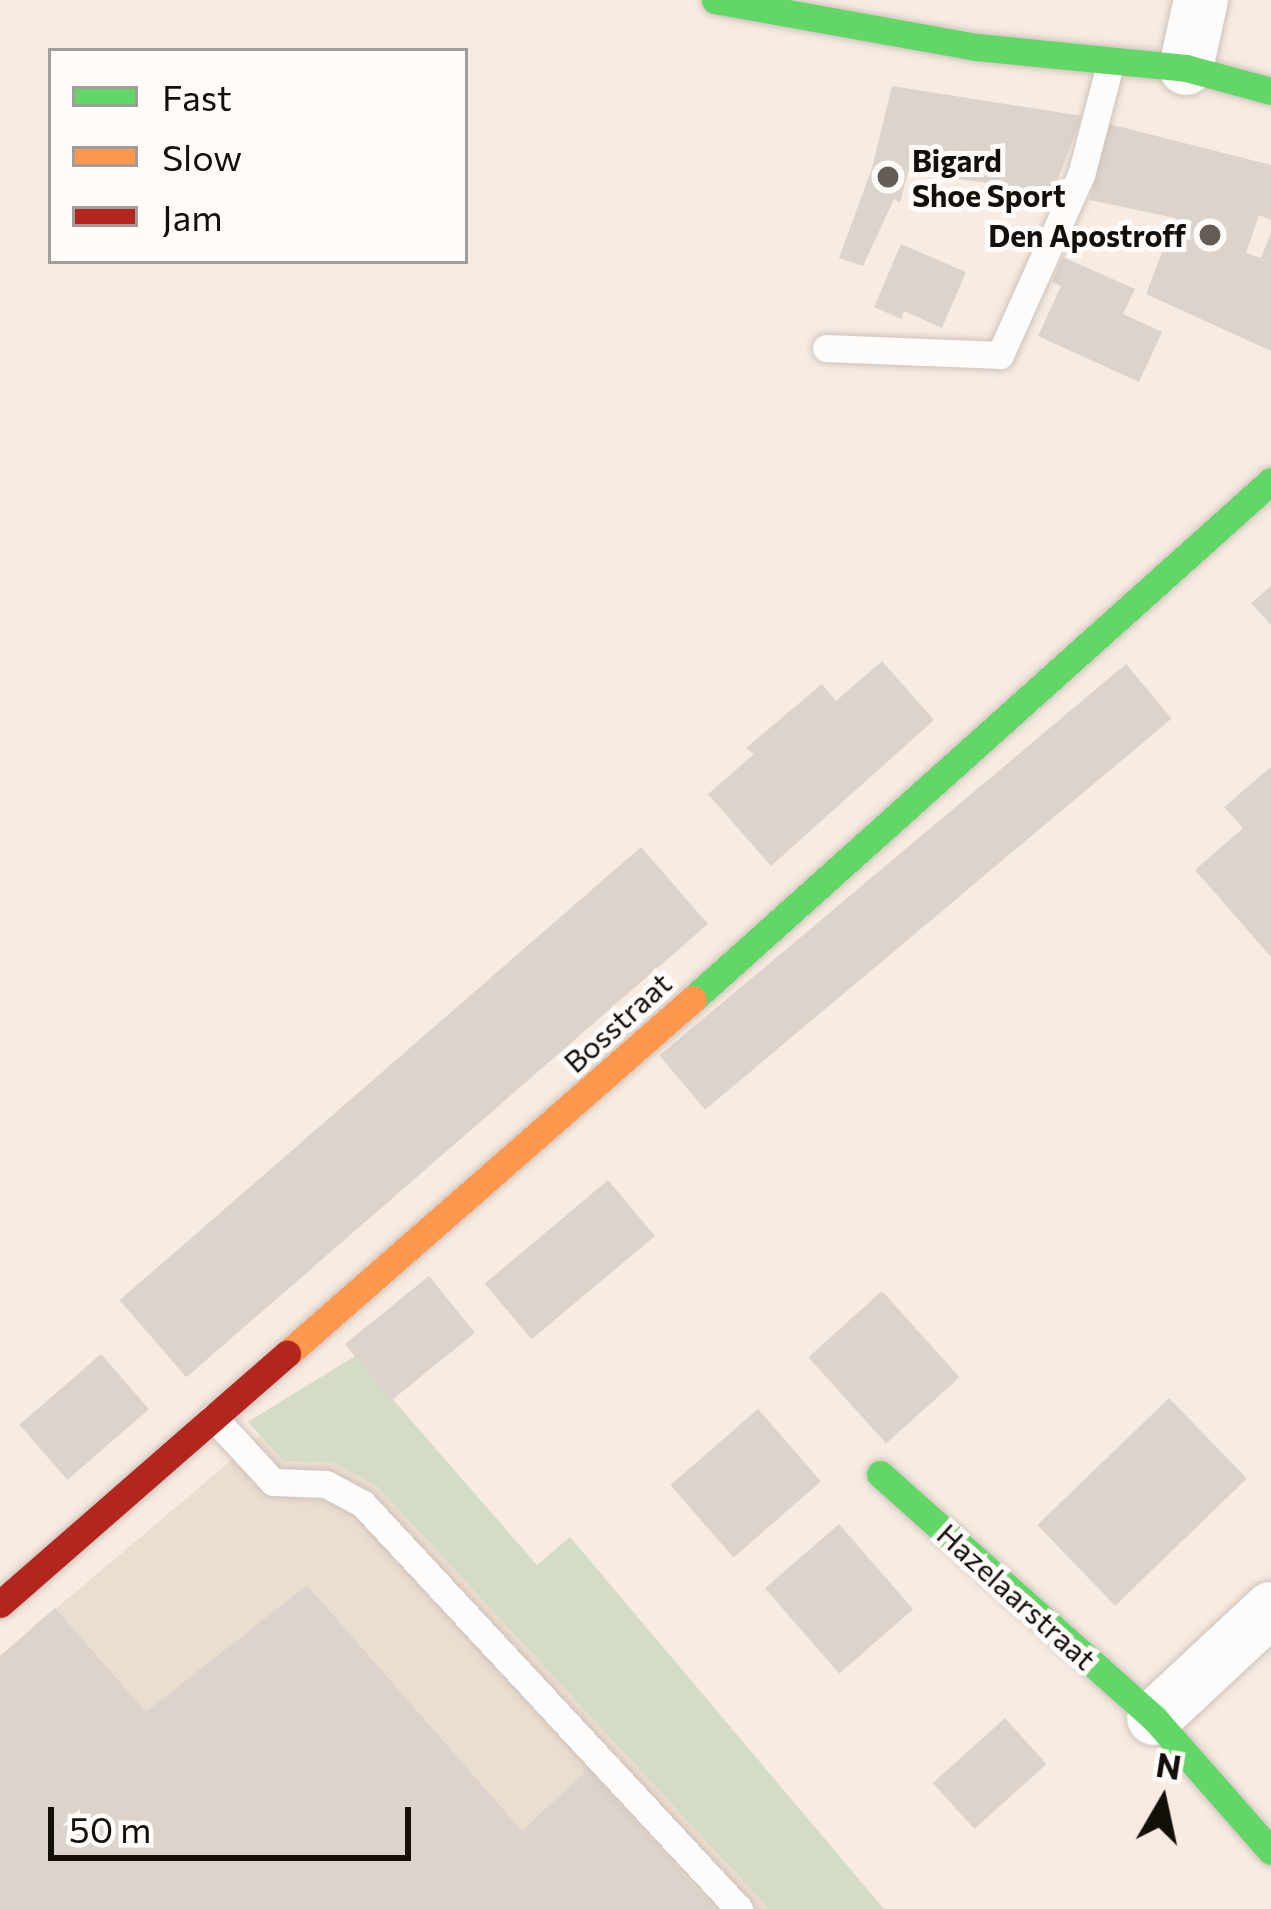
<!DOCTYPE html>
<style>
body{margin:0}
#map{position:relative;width:1271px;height:1909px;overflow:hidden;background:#f7ebe2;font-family:Commissioner,sans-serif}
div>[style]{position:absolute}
.industrial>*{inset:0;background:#ebddd0}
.green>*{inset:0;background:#d4dcc6}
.building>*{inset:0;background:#dcd4cc;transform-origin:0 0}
.roads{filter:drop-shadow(0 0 3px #cdc3bc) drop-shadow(0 0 3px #cdc3bc)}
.lane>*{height:27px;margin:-13.5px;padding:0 13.5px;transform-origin:13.5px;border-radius:13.5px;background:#fefcfb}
.street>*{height:54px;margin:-27px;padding:0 27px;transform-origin:27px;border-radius:27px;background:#fefcfb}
.fast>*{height:27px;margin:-13.5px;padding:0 13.5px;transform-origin:13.5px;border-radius:13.5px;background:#63d668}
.slow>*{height:27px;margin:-13.5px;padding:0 13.5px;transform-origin:13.5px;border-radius:13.5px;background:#ff974d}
.jam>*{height:27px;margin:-13.5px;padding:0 13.5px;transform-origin:13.5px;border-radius:13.5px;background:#b3261e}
.dots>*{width:33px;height:33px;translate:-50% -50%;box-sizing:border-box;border:6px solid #fffbf8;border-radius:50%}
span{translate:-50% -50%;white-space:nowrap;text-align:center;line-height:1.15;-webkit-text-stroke:10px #fffbf8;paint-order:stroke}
.poi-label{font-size:30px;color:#150f09;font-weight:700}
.left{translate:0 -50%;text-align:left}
.right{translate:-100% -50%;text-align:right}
.street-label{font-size:30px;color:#150f09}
.legend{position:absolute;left:48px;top:48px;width:420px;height:216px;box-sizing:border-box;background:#fffbf8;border:3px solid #a19d98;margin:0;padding:15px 21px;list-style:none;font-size:36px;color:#150f09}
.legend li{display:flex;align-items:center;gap:24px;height:60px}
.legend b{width:60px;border:3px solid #a19d98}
.north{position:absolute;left:1103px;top:1741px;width:120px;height:120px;-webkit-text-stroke:9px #fffbf8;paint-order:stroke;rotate:9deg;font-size:33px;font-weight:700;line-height:48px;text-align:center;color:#150f09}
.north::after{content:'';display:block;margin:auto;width:42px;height:54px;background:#150f09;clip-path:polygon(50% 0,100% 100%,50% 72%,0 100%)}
.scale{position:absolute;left:48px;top:1807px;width:363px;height:54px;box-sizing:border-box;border:6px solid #150f09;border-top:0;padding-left:15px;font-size:36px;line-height:42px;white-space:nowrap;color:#150f09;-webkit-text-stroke:9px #fffbf8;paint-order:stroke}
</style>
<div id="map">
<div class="industrial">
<i style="clip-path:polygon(260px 1436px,283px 1461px,332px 1462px,377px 1486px,769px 1909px,0 1909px,0 1656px)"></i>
</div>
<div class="green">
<i style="clip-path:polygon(355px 1356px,537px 1565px,570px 1537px,884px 1909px,769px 1909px,377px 1486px,332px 1462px,283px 1461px,248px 1422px)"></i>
</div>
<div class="building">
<i style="clip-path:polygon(892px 86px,1082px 116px,1050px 200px,1014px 196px,1016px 187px,908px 172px,900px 203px,894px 199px,863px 266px,839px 258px,872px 168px)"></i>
<i style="clip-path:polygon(1109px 124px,1271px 165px,1271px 220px,1259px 215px,1246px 253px,1261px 258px,1271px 233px,1271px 351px,1146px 294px,1175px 218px,1090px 200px)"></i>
<i style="clip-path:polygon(901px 244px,966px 272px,942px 328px,904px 311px,901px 319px,874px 307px)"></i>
<i style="clip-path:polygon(1063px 257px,1135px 289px,1123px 314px,1162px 332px,1139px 382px,1038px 336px,1061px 286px,1052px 282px)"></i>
<i style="clip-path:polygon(1271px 586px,1271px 625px,1251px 603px)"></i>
<i style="clip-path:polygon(882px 661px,934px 720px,771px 866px,708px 794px,754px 754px,746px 748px,822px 684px,836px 701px)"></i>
<i style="left:1126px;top:664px;width:71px;height:609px;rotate:50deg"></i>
<i style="clip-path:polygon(1271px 767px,1271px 957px,1195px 870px,1243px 828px,1224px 807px)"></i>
<i style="left:641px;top:847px;width:102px;height:691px;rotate:49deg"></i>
<i style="left:608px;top:1180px;width:73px;height:161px;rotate:50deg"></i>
<i style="left:429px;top:1276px;width:73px;height:108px;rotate:51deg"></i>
<i style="left:882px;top:1291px;width:116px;height:99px;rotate:48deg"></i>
<i style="left:101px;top:1354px;width:73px;height:108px;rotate:49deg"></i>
<i style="left:1169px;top:1398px;width:112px;height:183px;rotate:46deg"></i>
<i style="left:758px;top:1409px;width:96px;height:116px;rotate:49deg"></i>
<i style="left:839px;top:1524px;width:113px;height:98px;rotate:49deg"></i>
<i style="clip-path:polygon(307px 1585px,522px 1831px,588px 1769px,714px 1909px,0 1909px,0 1656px,55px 1608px,146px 1712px)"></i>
<i style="left:1005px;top:1718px;width:62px;height:97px;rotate:48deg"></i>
</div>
<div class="roads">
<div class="lane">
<i style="left:826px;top:348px;width:174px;rotate:2.3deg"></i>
<i style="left:1000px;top:355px;width:197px;rotate:-65.8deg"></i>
<i style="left:1081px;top:175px;width:118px;rotate:-75.3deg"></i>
<i style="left:213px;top:1417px;width:88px;rotate:47.3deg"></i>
<i style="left:273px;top:1482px;width:53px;rotate:2.2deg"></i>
<i style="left:326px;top:1484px;width:42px;rotate:28.4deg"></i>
<i style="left:363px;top:1504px;width:553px;rotate:47.13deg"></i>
</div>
<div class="street">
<i style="left:1186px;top:68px;width:70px;rotate:-77.6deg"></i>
<i style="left:1154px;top:1718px;width:160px;rotate:-43deg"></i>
</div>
<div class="fast">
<i style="left:715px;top:0;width:266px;rotate:10.2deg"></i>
<i style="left:977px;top:47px;width:210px;rotate:5.7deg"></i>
<i style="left:1186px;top:68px;width:88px;rotate:15.1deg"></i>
<i style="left:693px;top:999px;width:776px;rotate:-41.87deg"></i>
<i style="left:880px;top:1474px;width:367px;rotate:41.7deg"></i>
<i style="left:1154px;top:1718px;width:177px;rotate:48.7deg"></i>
</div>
<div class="slow">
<i style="left:287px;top:1354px;width:539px;rotate:-41.17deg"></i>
</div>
<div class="jam">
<i style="left:0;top:1604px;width:381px;rotate:-41.1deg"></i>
</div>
</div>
<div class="dots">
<i style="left:888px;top:177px;background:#645c55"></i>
<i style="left:1210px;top:235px;background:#645c55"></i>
</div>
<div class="poi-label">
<span class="left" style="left:912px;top:177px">Bigard<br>Shoe Sport</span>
<span class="right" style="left:1186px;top:235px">Den Apostroff</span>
</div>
<div class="street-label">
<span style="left:617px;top:1022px;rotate:-42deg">Bosstraat</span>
<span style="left:1017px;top:1596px;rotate:42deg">Hazelaarstraat</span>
</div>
<ul class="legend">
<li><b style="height:15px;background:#63d668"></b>Fast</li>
<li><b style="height:15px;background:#ff974d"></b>Slow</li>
<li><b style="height:15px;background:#b3261e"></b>Jam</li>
</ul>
<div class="north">N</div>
<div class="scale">50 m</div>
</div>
